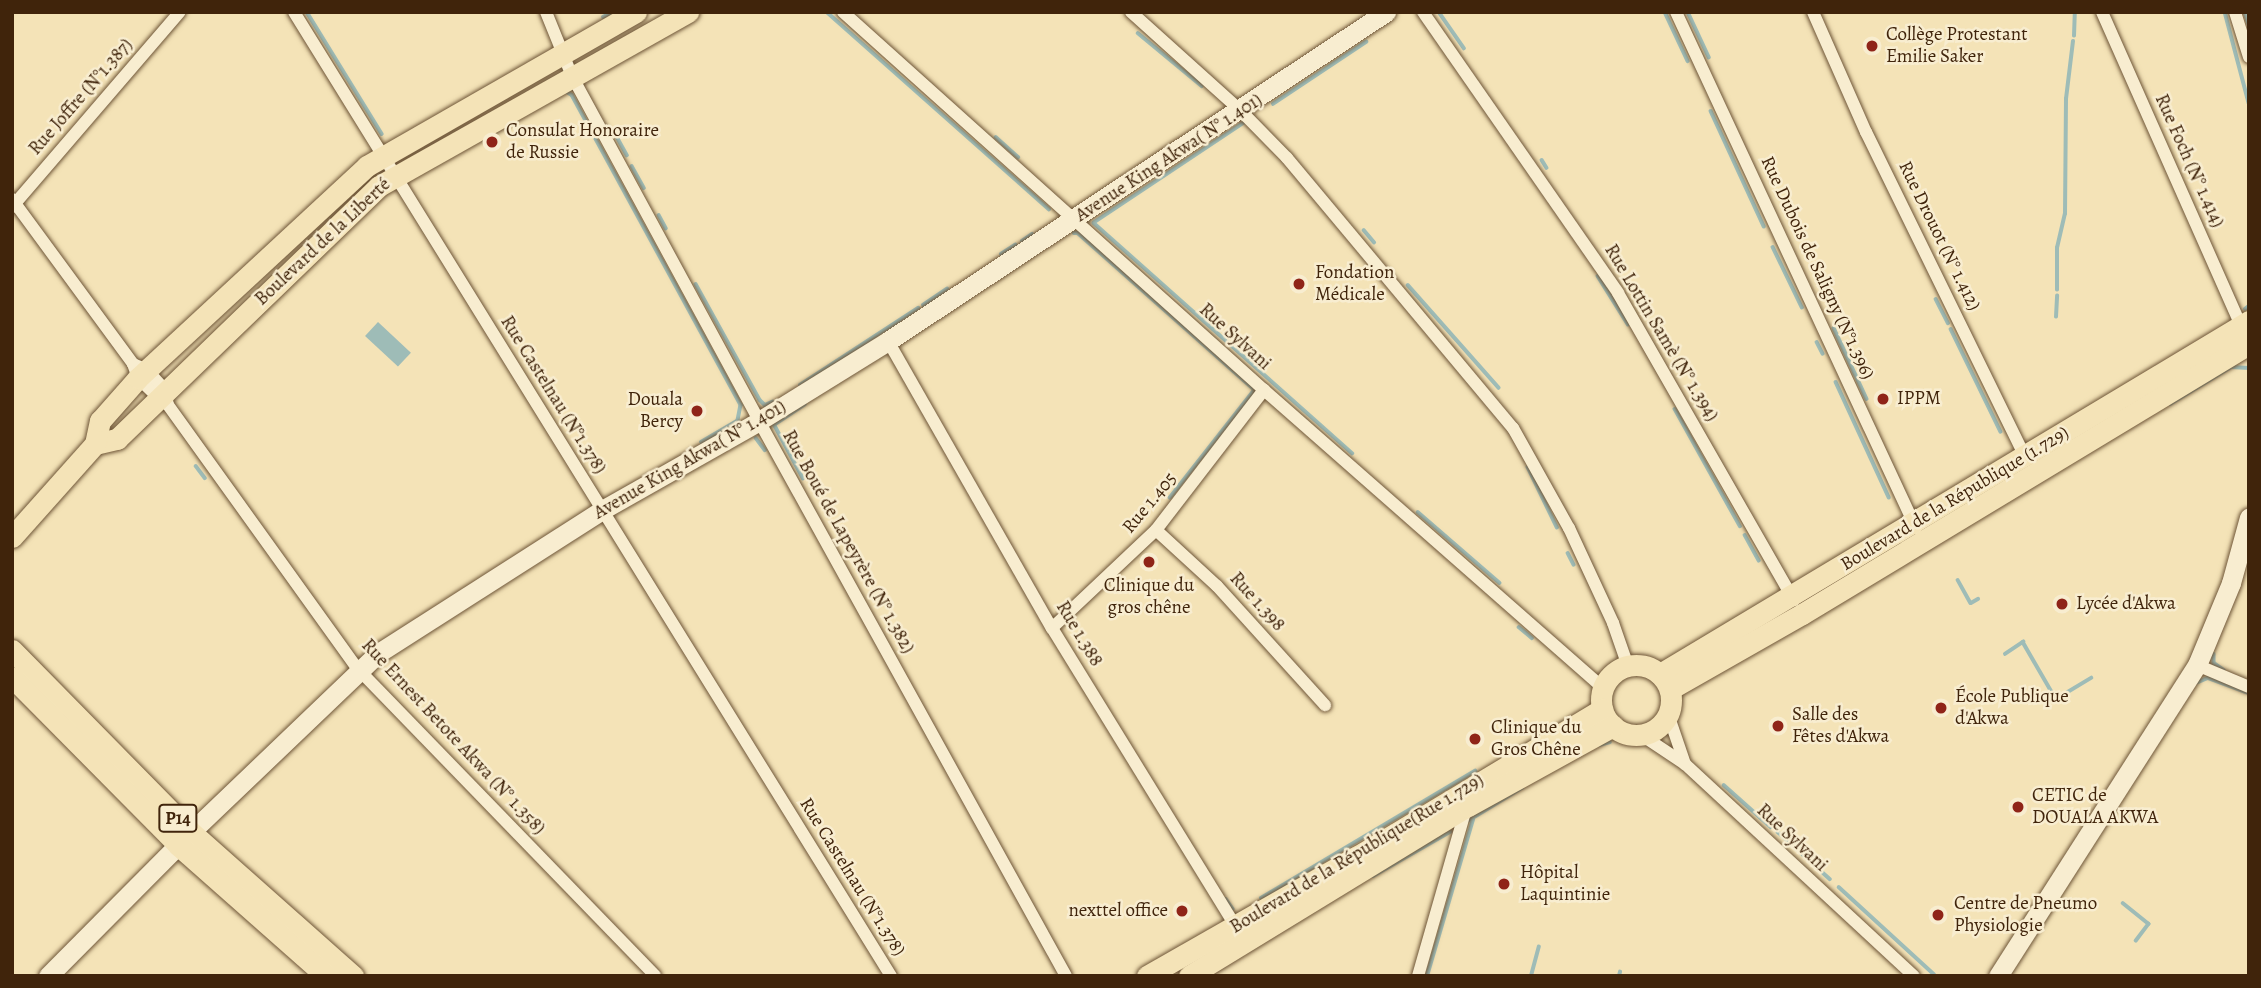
<!DOCTYPE html>
<meta charset="utf-8">
<style>
body{margin:0}
#map{position:relative;width:2261px;height:988px;overflow:hidden;background:#f4e3b7;font-family:Alegreya,serif}
div>[style]{position:absolute}
.water>*{inset:0;background:#9ebcb7;transform-origin:0 0}
.stream>*{height:3.5px;margin:-1.75px;padding:0 1.75px;transform-origin:1.75px;border-radius:1.75px;background:#9ebcb7}
.roads{filter:drop-shadow(0 0 2px #6d5436) drop-shadow(0 0 2px #6d5436)}
.street>*{height:12px;margin:-6px;padding:0 6px;transform-origin:6px;border-radius:6px;background:#f8edd0}
.secondary>*{height:19px;margin:-9.5px;padding:0 9.5px;transform-origin:9.5px;border-radius:9.5px;background:#f8edd0}
.primary>*{height:21px;margin:-10.5px;padding:0 10.5px;transform-origin:10.5px;border-radius:10.5px;background:#f4e3b7}
.primary>.ring{margin:-10.5px;padding:0;box-sizing:content-box;background:none;border:21px solid #f4e3b7;border-radius:50%}
.dots>*{width:19px;height:19px;translate:-50% -50%;box-sizing:border-box;border:4px solid #f8edd0;border-radius:50%}
span{translate:-50% -50%;white-space:nowrap;text-align:center;line-height:1.15;-webkit-text-stroke:5px #f8edd0;paint-order:stroke}
.shield-label span{padding:2px 5px;background:#f8edd0;border:2px solid;border-radius:5px;-webkit-text-stroke-width:0}
.shield-label{font-size:18px;color:#40240b;font-weight:700}
.poi-label{font-size:19px;color:#40240b}
.left{translate:0 -50%;text-align:left}
.right{translate:-100% -50%;text-align:right}
.street-label{font-size:19px;color:#40240b}
.frame{position:absolute;inset:0;border:14px solid #40240b;pointer-events:none}
</style>
<div id="map">
<div class="water">
<i style="left:378px;top:322px;width:45px;height:19px;rotate:43deg"></i>
</div>
<div class="stream">
<i style="left:307px;top:12px;width:143px;rotate:58.4deg"></i>
<i style="left:827px;top:12px;width:297px;rotate:41.6deg"></i>
<i style="left:1439px;top:12px;width:44px;rotate:55.2deg"></i>
<i style="left:1665px;top:12px;width:54px;rotate:64.9deg"></i>
<i style="left:1688px;top:12px;width:50px;rotate:65deg"></i>
<i style="left:2225px;top:12px;width:94px;rotate:75.2deg"></i>
<i style="left:2245px;top:12px;width:13px;rotate:72deg"></i>
<i style="left:603px;top:17px;width:10px;rotate:-29deg"></i>
<i style="left:1138px;top:33px;width:83px;rotate:39.6deg"></i>
<i style="left:2074px;top:36px;width:24px;rotate:-88deg"></i>
<i style="left:564px;top:90px;width:9px;rotate:32deg"></i>
<i style="left:572px;top:95px;width:353px;rotate:61.4deg"></i>
<i style="left:741px;top:405px;width:16px;rotate:101deg"></i>
<i style="left:738px;top:421px;width:42px;rotate:149.7deg"></i>
<i style="left:1273px;top:104px;width:112px;rotate:-33.7deg"></i>
<i style="left:1711px;top:111px;width:127px;rotate:65.3deg"></i>
<i style="left:1244px;top:123px;width:180px;rotate:146.3deg"></i>
<i style="left:1094px;top:223px;width:346px;rotate:41.7deg"></i>
<i style="left:616px;top:135px;width:23px;rotate:61deg"></i>
<i style="left:996px;top:137px;width:30px;rotate:42deg"></i>
<i style="left:1542px;top:160px;width:9px;rotate:58deg"></i>
<i style="left:632px;top:166px;width:25px;rotate:61deg"></i>
<i style="left:659px;top:215px;width:15px;rotate:62deg"></i>
<i style="left:1364px;top:230px;width:16px;rotate:50deg"></i>
<i style="left:1074px;top:233px;width:4px"></i>
<i style="left:1078px;top:233px;width:237px;rotate:41.6deg"></i>
<i style="left:1255px;top:390px;width:137px;rotate:128.2deg"></i>
<i style="left:1022px;top:241px;width:12px;rotate:-35deg"></i>
<i style="left:1773px;top:247px;width:67px;rotate:64.2deg"></i>
<i style="left:1001px;top:254px;width:17px;rotate:-33deg"></i>
<i style="left:1598px;top:276px;width:57px;rotate:58deg"></i>
<i style="left:696px;top:284px;width:132px;rotate:61.1deg"></i>
<i style="left:760px;top:400px;width:7px;rotate:45deg"></i>
<i style="left:765px;top:405px;width:8px;rotate:-23deg"></i>
<i style="left:1408px;top:285px;width:137px;rotate:48.5deg"></i>
<i style="left:2057px;top:290px;width:42px;rotate:-90deg"></i>
<i style="left:2057px;top:248px;width:35px;rotate:-77deg"></i>
<i style="left:2065px;top:214px;width:115px;rotate:-89.5deg"></i>
<i style="left:2066px;top:99px;width:58px;rotate:-83.1deg"></i>
<i style="left:1936px;top:299px;width:27px;rotate:63deg"></i>
<i style="left:923px;top:305px;width:29px;rotate:-34deg"></i>
<i style="left:2245px;top:309px;width:5px;rotate:-37deg"></i>
<i style="left:2056px;top:317px;width:21px;rotate:-87deg"></i>
<i style="left:1834px;top:328px;width:78px;rotate:65.1deg"></i>
<i style="left:1951px;top:329px;width:114px;rotate:64.1deg"></i>
<i style="left:1817px;top:342px;width:13px;rotate:63deg"></i>
<i style="left:1836px;top:382px;width:127px;rotate:65.3deg"></i>
<i style="left:800px;top:385px;width:141px;rotate:-33.1deg"></i>
<i style="left:2170px;top:404px;width:71px;rotate:-31.2deg"></i>
<i style="left:2231px;top:367px;width:18px;rotate:3deg"></i>
<i style="left:1675px;top:409px;width:134px;rotate:60.9deg"></i>
<i style="left:756px;top:438px;width:15px;rotate:53deg"></i>
<i style="left:196px;top:466px;width:15px;rotate:53deg"></i>
<i style="left:1528px;top:467px;width:67px;rotate:64.2deg"></i>
<i style="left:803px;top:479px;width:61px;rotate:-118.2deg"></i>
<i style="left:774px;top:425px;width:37px;rotate:-34deg"></i>
<i style="left:1418px;top:512px;width:108px;rotate:40.9deg"></i>
<i style="left:1745px;top:535px;width:29px;rotate:61deg"></i>
<i style="left:1568px;top:553px;width:13px;rotate:63deg"></i>
<i style="left:1958px;top:580px;width:26px;rotate:61deg"></i>
<i style="left:1971px;top:603px;width:8px;rotate:-30deg"></i>
<i style="left:1519px;top:627px;width:17px;rotate:40deg"></i>
<i style="left:2005px;top:654px;width:22px;rotate:-34deg"></i>
<i style="left:2023px;top:642px;width:66px;rotate:59.9deg"></i>
<i style="left:2056px;top:699px;width:41px;rotate:-31deg"></i>
<i style="left:2214px;top:654px;width:9px;rotate:90deg"></i>
<i style="left:2214px;top:663px;width:12px;rotate:35deg"></i>
<i style="left:2196px;top:683px;width:13px;rotate:-23deg"></i>
<i style="left:2208px;top:678px;width:44px;rotate:20.1deg"></i>
<i style="left:1599px;top:745px;width:11px;rotate:-15deg"></i>
<i style="left:1724px;top:785px;width:63px;rotate:41.8deg"></i>
<i style="left:1466px;top:822px;width:66px;rotate:-31.3deg"></i>
<i style="left:1778px;top:832px;width:70px;rotate:42.1deg"></i>
<i style="left:1373px;top:876px;width:89px;rotate:-29.7deg"></i>
<i style="left:1839px;top:887px;width:129px;rotate:42.5deg"></i>
<i style="left:1261px;top:898px;width:249px;rotate:-30.7deg"></i>
<i style="left:1226px;top:899px;width:12px;rotate:55deg"></i>
<i style="left:2123px;top:903px;width:33px;rotate:39deg"></i>
<i style="left:2149px;top:924px;width:21px;rotate:127deg"></i>
<i style="left:1427px;top:976px;width:163px;rotate:-73.6deg"></i>
<i style="left:1531px;top:976px;width:30px;rotate:-75deg"></i>
<i style="left:1619px;top:976px;width:4px;rotate:-76deg"></i>
</div>
<div class="roads">
<div class="street">
<i style="left:294px;top:12px;width:1134px;rotate:58.23deg"></i>
<i style="left:546px;top:12px;width:69px;rotate:67.9deg"></i>
<i style="left:572px;top:76px;width:392px;rotate:61.5deg"></i>
<i style="left:759px;top:421px;width:634px;rotate:61.05deg"></i>
<i style="left:843px;top:12px;width:566px;rotate:41.92deg"></i>
<i style="left:1264px;top:390px;width:451px;rotate:41.3deg"></i>
<i style="left:1131px;top:12px;width:148px;rotate:42deg"></i>
<i style="left:1241px;top:111px;width:66px;rotate:45.6deg"></i>
<i style="left:1287px;top:158px;width:352px;rotate:50.1deg"></i>
<i style="left:1513px;top:428px;width:115px;rotate:60.8deg"></i>
<i style="left:1569px;top:528px;width:105px;rotate:65.1deg"></i>
<i style="left:1613px;top:623px;width:46px;rotate:70.8deg"></i>
<i style="left:1423px;top:12px;width:342px;rotate:55.2deg"></i>
<i style="left:1618px;top:293px;width:354px;rotate:60.2deg"></i>
<i style="left:1676px;top:12px;width:569px;rotate:65.06deg"></i>
<i style="left:1813px;top:12px;width:131px;rotate:66.2deg"></i>
<i style="left:1866px;top:132px;width:365px;rotate:63.9deg"></i>
<i style="left:2102px;top:12px;width:343px;rotate:66.1deg"></i>
<i style="left:2235px;top:12px;width:47px;rotate:72.7deg"></i>
<i style="left:12px;top:199px;width:205px;rotate:53.7deg"></i>
<i style="left:133px;top:364px;width:15px;rotate:70deg"></i>
<i style="left:138px;top:378px;width:33px;rotate:44deg"></i>
<i style="left:12px;top:207px;width:257px;rotate:-49.3deg"></i>
<i style="left:888px;top:341px;width:331px;rotate:60.3deg"></i>
<i style="left:1052px;top:628px;width:355px;rotate:58.4deg"></i>
<i style="left:133px;top:364px;width:15px;rotate:23deg"></i>
<i style="left:147px;top:370px;width:27px;rotate:48deg"></i>
<i style="left:165px;top:390px;width:15px;rotate:79deg"></i>
<i style="left:168px;top:405px;width:325px;rotate:54.3deg"></i>
<i style="left:358px;top:669px;width:427px;rotate:45.9deg"></i>
<i style="left:1156px;top:530px;width:83px;rotate:42.6deg"></i>
<i style="left:1217px;top:586px;width:161px;rotate:47.8deg"></i>
<i style="left:1052px;top:628px;width:143px;rotate:-43.3deg"></i>
<i style="left:1156px;top:530px;width:177px;rotate:-52.4deg"></i>
<i style="left:2197px;top:665px;width:56px;rotate:22.9deg"></i>
<i style="left:1668px;top:714px;width:53px;rotate:71.2deg"></i>
<i style="left:1685px;top:764px;width:312px;rotate:42.8deg"></i>
<i style="left:1640px;top:734px;width:54px;rotate:33.7deg"></i>
<i style="left:1418px;top:976px;width:178px;rotate:-74deg"></i>
</div>
<div class="secondary">
<i style="left:48px;top:976px;width:203px;rotate:-45.2deg"></i>
<i style="left:191px;top:832px;width:257px;rotate:-43.7deg"></i>
<i style="left:377px;top:654px;width:267px;rotate:-32.6deg"></i>
<i style="left:602px;top:510px;width:180px;rotate:-29.5deg"></i>
<i style="left:759px;top:421px;width:152px;rotate:-31.8deg"></i>
<i style="left:888px;top:341px;width:597px;rotate:-33.45deg"></i>
<i style="left:1998px;top:976px;width:369px;rotate:-57.4deg"></i>
<i style="left:2197px;top:665px;width:89px;rotate:-67.5deg"></i>
<i style="left:2231px;top:583px;width:68px;rotate:-74.7deg"></i>
</div>
<div class="primary">
<i style="left:95px;top:444px;width:23px;rotate:-13deg"></i>
<i style="left:117px;top:439px;width:364px;rotate:-44deg"></i>
<i style="left:379px;top:186px;width:355px;rotate:-29.4deg"></i>
<i style="left:12px;top:537px;width:125px;rotate:-48.3deg"></i>
<i style="left:95px;top:444px;width:24px;rotate:-78deg"></i>
<i style="left:100px;top:421px;width:57px;rotate:-48.5deg"></i>
<i style="left:138px;top:378px;width:312px;rotate:-42.8deg"></i>
<i style="left:367px;top:166px;width:310px;rotate:-29.8deg"></i>
<i style="left:12px;top:650px;width:255px;rotate:45.5deg"></i>
<i style="left:191px;top:832px;width:217px;rotate:41.6deg"></i>
<i class="ring" style="left:1601px;top:665px;width:49px;height:49px"></i>
<i style="left:1660px;top:674px;width:687px;rotate:-30.94deg"></i>
<i style="left:12px;top:677px;width:236px;rotate:45.3deg"></i>
<i style="left:178px;top:845px;width:198px;rotate:41.5deg"></i>
<i style="left:1670px;top:689px;width:152px;rotate:-29.6deg"></i>
<i style="left:1802px;top:614px;width:522px;rotate:-31.13deg"></i>
<i style="left:1147px;top:976px;width:241px;rotate:-29.7deg"></i>
<i style="left:1356px;top:857px;width:287px;rotate:-31deg"></i>
<i style="left:1189px;top:976px;width:327px;rotate:-31.4deg"></i>
<i style="left:1468px;top:806px;width:166px;rotate:-28.9deg"></i>
</div>
</div>
<div class="dots">
<i style="left:1872px;top:46px;background:#8f2418"></i>
<i style="left:492px;top:142px;background:#8f2418"></i>
<i style="left:1299px;top:284px;background:#8f2418"></i>
<i style="left:1883px;top:399px;background:#8f2418"></i>
<i style="left:697px;top:411px;background:#8f2418"></i>
<i style="left:1149px;top:562px;background:#8f2418"></i>
<i style="left:2062px;top:604px;background:#8f2418"></i>
<i style="left:1941px;top:708px;background:#8f2418"></i>
<i style="left:1778px;top:726px;background:#8f2418"></i>
<i style="left:1475px;top:739px;background:#8f2418"></i>
<i style="left:2018px;top:807px;background:#8f2418"></i>
<i style="left:1504px;top:884px;background:#8f2418"></i>
<i style="left:1182px;top:911px;background:#8f2418"></i>
<i style="left:1938px;top:915px;background:#8f2418"></i>
</div>
<div class="shield-label">
<span style="left:178px;top:818px">P14</span>
</div>
<div class="poi-label">
<span class="left" style="left:1886px;top:46px">Collège Protestant<br>Emilie Saker</span>
<span class="left" style="left:506px;top:142px">Consulat Honoraire<br>de Russie</span>
<span class="left" style="left:1315px;top:284px">Fondation<br>Médicale</span>
<span class="left" style="left:1897px;top:399px">IPPM</span>
<span class="right" style="left:683px;top:411px">Douala<br>Bercy</span>
<span style="left:1149px;top:597px">Clinique du<br>gros chêne</span>
<span class="left" style="left:2076px;top:604px">Lycée d'Akwa</span>
<span class="left" style="left:1955px;top:708px">École Publique<br>d'Akwa</span>
<span class="left" style="left:1792px;top:726px">Salle des<br>Fêtes d'Akwa</span>
<span class="left" style="left:1491px;top:739px">Clinique du<br>Gros Chêne</span>
<span class="left" style="left:2032px;top:807px">CETIC de<br>DOUALA AKWA</span>
<span class="left" style="left:1520px;top:884px">Hôpital<br>Laquintinie</span>
<span class="left" style="left:1954px;top:915px">Centre de Pneumo<br>Physiologie</span>
<span class="right" style="left:1168px;top:911px">nexttel office</span>
</div>
<div class="street-label">
<span style="left:81px;top:97px;rotate:-49deg">Rue Joffre (N°1.387)</span>
<span style="left:1169px;top:158px;rotate:-33deg">Avenue King Akwa( N° 1.401)</span>
<span style="left:2189px;top:161px;rotate:66deg">Rue Foch (N° 1.414)</span>
<span style="left:1939px;top:236px;rotate:64deg">Rue Drouot (N° 1.412)</span>
<span style="left:323px;top:242px;rotate:-43deg">Boulevard de la Liberté</span>
<span style="left:1817px;top:268px;rotate:65deg">Rue Dubois de Saligny (N°1.396)</span>
<span style="left:1661px;top:333px;rotate:59deg">Rue Lottin Samè (N° 1.394)</span>
<span style="left:1235px;top:337px;rotate:42deg">Rue Sylvani</span>
<span style="left:553px;top:395px;rotate:58deg">Rue Castelnau (N°1.378)</span>
<span style="left:690px;top:460px;rotate:-30deg">Avenue King Akwa( N° 1.401)</span>
<span style="left:1955px;top:499px;rotate:-31deg">Boulevard de la République (1.729)</span>
<span style="left:1150px;top:503px;rotate:-50deg">Rue 1.405</span>
<span style="left:848px;top:542px;rotate:61deg">Rue Boué de Lapeyrère (N° 1.382)</span>
<span style="left:1257px;top:602px;rotate:48deg">Rue 1.398</span>
<span style="left:1079px;top:634px;rotate:59deg">Rue 1.388</span>
<span style="left:453px;top:737px;rotate:47deg">Rue Ernest Betote Akwa (N° 1.358)</span>
<span style="left:1792px;top:838px;rotate:43deg">Rue Sylvani</span>
<span style="left:1357px;top:854px;rotate:-31deg">Boulevard de la République(Rue 1.729)</span>
<span style="left:852px;top:877px;rotate:58deg">Rue Castelnau (N°1.378)</span>
</div>
<div class="frame"></div>
</div>
